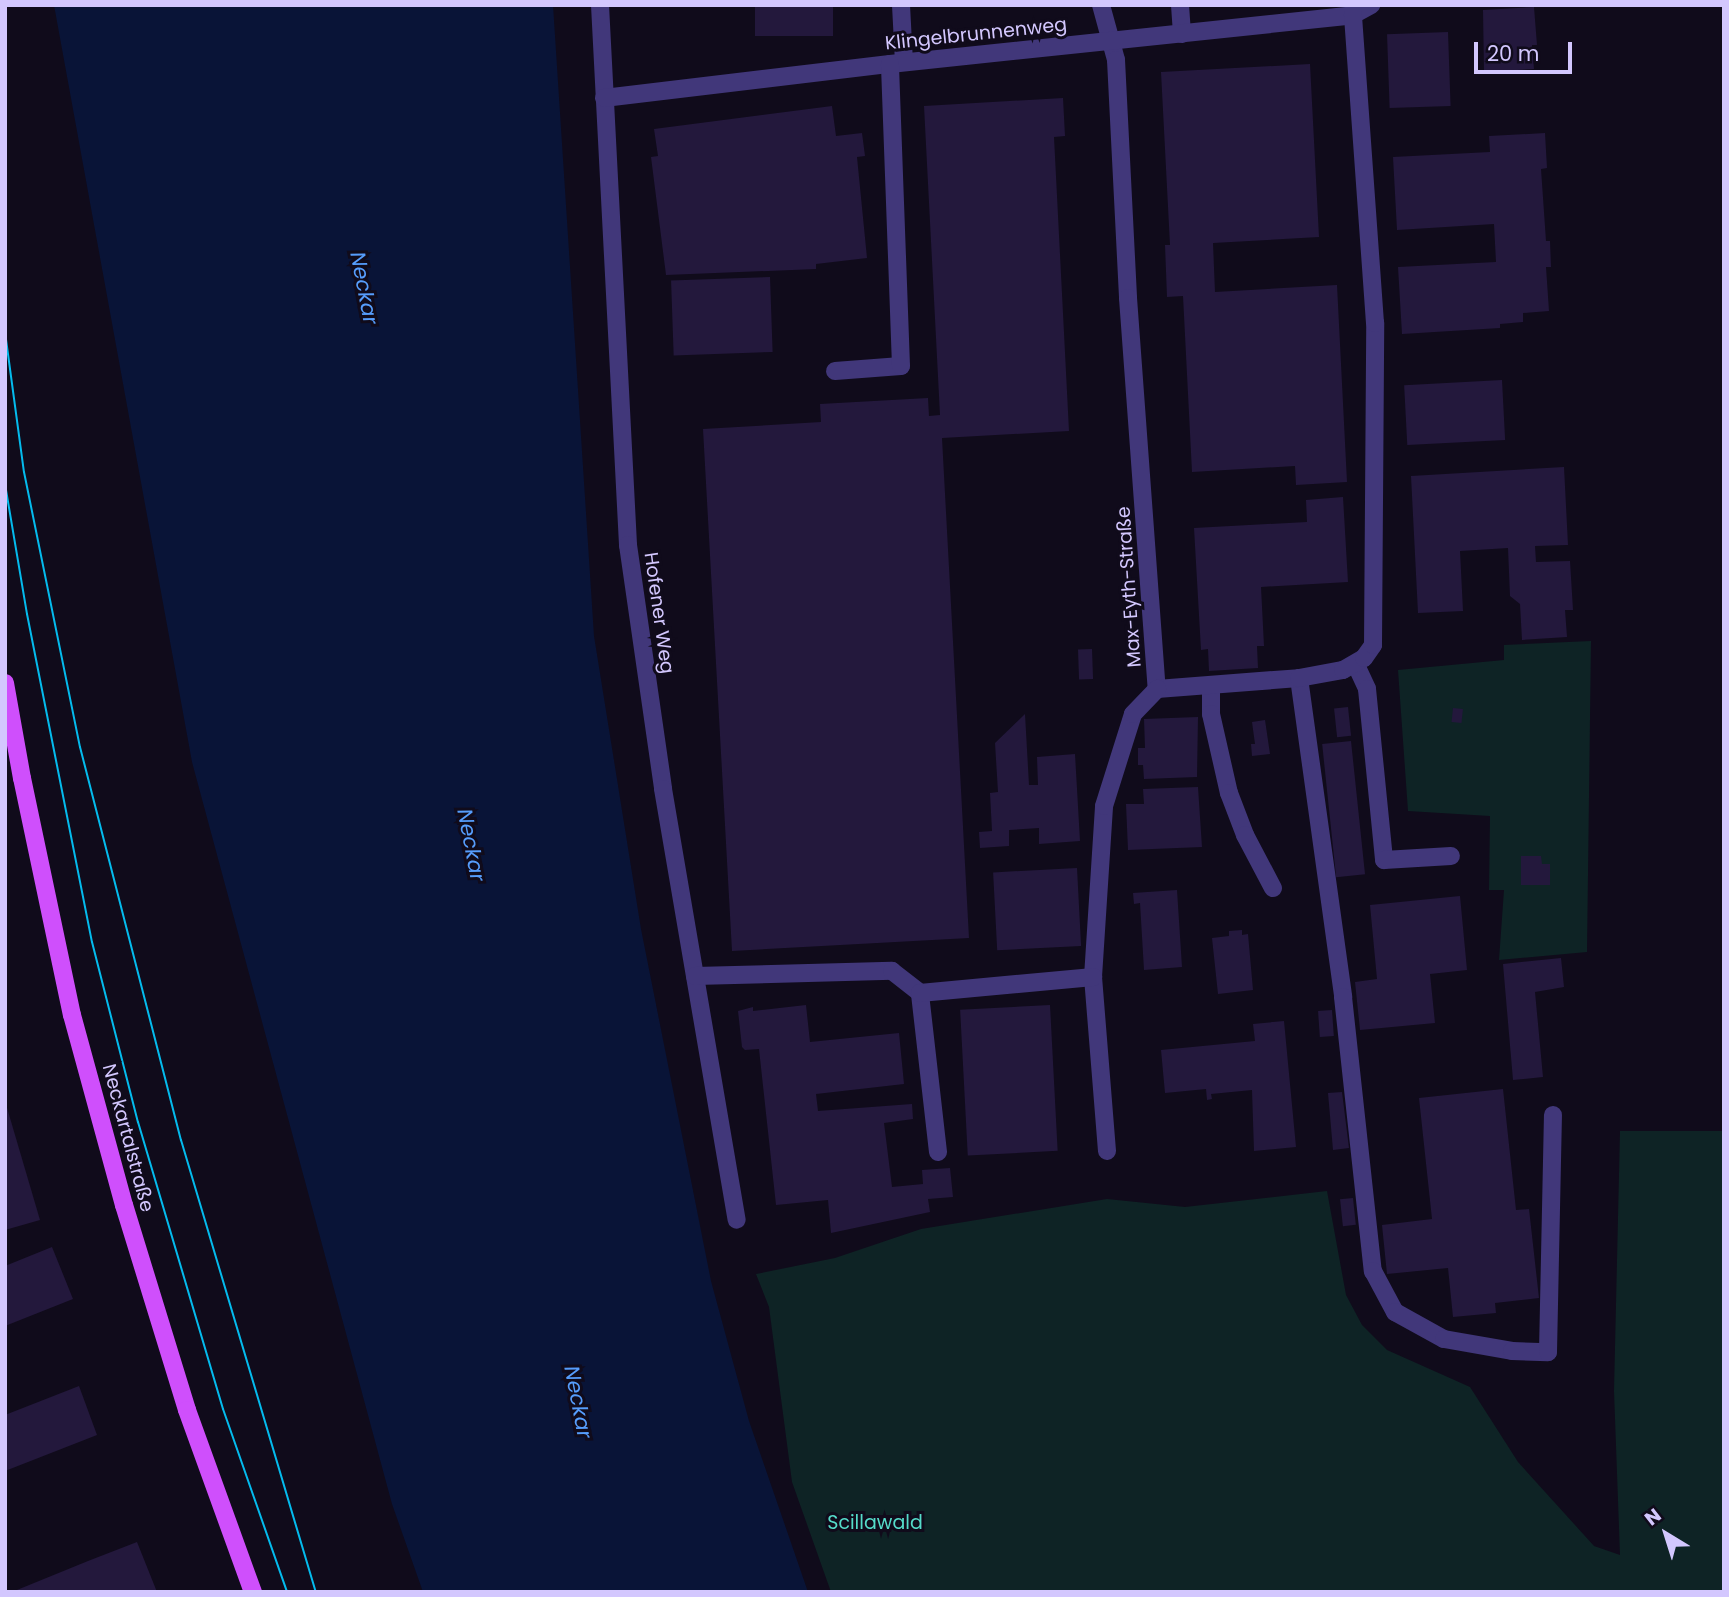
<!DOCTYPE html>
<meta charset="utf-8">
<style>
body{margin:0}
#map{position:relative;width:1729px;height:1597px;overflow:hidden;background:#100b1b;font-family:Poppins,sans-serif}
div>[style]{position:absolute}
.green>*{inset:0;background:#0e2325}
.water>*{inset:0;background:#091437}
.building>*{inset:0;background:#23183c;transform-origin:0 0}
.minor>*{height:18px;margin:-9px;padding:0 9px;transform-origin:9px;border-radius:9px;background:#41377a}
.major>*{height:18px;margin:-9px;padding:0 9px;transform-origin:9px;border-radius:9px;background:#cf4ffc}
.tram>*{height:2px;margin:-1px;padding:0 1px;transform-origin:1px;border-radius:1px;background:#04bbed}
span{translate:-50% -50%;white-space:nowrap;text-align:center;line-height:1.15;-webkit-text-stroke:6px #100b1b;paint-order:stroke}
.street-label{font-size:19px;color:#d3c7fe}
.park-label{font-size:19px;color:#55dbc9}
.water-label{font-size:21px;color:#569dfc;font-style:italic}
.frame{position:absolute;inset:0;border:7px solid #d3c7fe;pointer-events:none}
.north{position:absolute;left:1631px;top:1499px;width:70px;height:70px;-webkit-text-stroke:5px #100b1b;paint-order:stroke;rotate:322deg;font-size:19px;font-weight:700;line-height:28px;text-align:center;color:#d3c7fe}
.north::after{content:'';display:block;margin:auto;width:24px;height:32px;background:#d3c7fe;clip-path:polygon(50% 0,100% 100%,50% 72%,0 100%)}
.scale{position:absolute;left:1474px;top:42px;width:98px;height:32px;box-sizing:border-box;border:4px solid #d3c7fe;border-top:0;padding-left:9px;font-size:21px;line-height:24px;white-space:nowrap;color:#d3c7fe;-webkit-text-stroke:5px #100b1b;paint-order:stroke}
</style>
<div id="map">
<div class="green">
<i style="clip-path:polygon(1591px 641px,1587px 952px,1499px 960px,1504px 890px,1489px 890px,1490px 816px,1408px 811px,1398px 670px,1504px 660px,1504px 645px)"></i>
<i style="clip-path:polygon(1620px 1131px,1724px 1131px,1724px 1592px,831px 1592px,792px 1482px,769px 1307px,756px 1274px,835px 1258px,921px 1229px,1107px 1199px,1185px 1207px,1327px 1191px,1346px 1295px,1362px 1325px,1387px 1350px,1470px 1387px,1518px 1462px,1594px 1546px,1620px 1555px,1614px 1391px)"></i>
</div>
<div class="water">
<i style="clip-path:polygon(54px 5px,553px 5px,594px 636px,641px 929px,711px 1281px,749px 1421px,808px 1592px,423px 1592px,392px 1504px,192px 762px)"></i>
</div>
<div class="building">
<i style="left:755px;top:5px;width:78px;height:31px"></i>
<i style="clip-path:polygon(1534px 7px,1537px 45px,1532px 45px,1534px 69px,1484px 72px,1483px 10px)"></i>
<i style="left:1448px;top:32px;width:74px;height:61px;rotate:88deg"></i>
<i style="clip-path:polygon(1310px 64px,1319px 237px,1213px 243px,1215px 292px,1337px 285px,1347px 482px,1296px 485px,1295px 466px,1192px 472px,1183px 296px,1167px 297px,1165px 245px,1170px 245px,1161px 72px)"></i>
<i style="clip-path:polygon(1063px 98px,1065px 136px,1054px 137px,1069px 431px,942px 438px,969px 938px,732px 951px,703px 429px,821px 422px,820px 404px,928px 398px,929px 416px,940px 415px,924px 106px)"></i>
<i style="clip-path:polygon(832px 106px,836px 136px,862px 133px,865px 156px,857px 157px,867px 258px,816px 264px,816px 269px,666px 275px,651px 157px,658px 156px,654px 129px)"></i>
<i style="clip-path:polygon(1545px 133px,1547px 168px,1541px 169px,1546px 241px,1550px 241px,1551px 267px,1546px 267px,1549px 311px,1523px 313px,1523px 322px,1500px 324px,1500px 328px,1402px 334px,1398px 267px,1496px 262px,1494px 224px,1397px 230px,1393px 157px,1490px 152px,1489px 136px)"></i>
<i style="left:770px;top:277px;width:75px;height:99px;rotate:88deg"></i>
<i style="left:1502px;top:380px;width:60px;height:98px;rotate:87deg"></i>
<i style="clip-path:polygon(1564px 467px,1568px 545px,1535px 546px,1536px 562px,1570px 561px,1573px 610px,1565px 610px,1567px 637px,1522px 640px,1520px 604px,1510px 596px,1508px 548px,1460px 551px,1463px 611px,1418px 613px,1411px 476px)"></i>
<i style="clip-path:polygon(1343px 497px,1348px 582px,1261px 587px,1264px 646px,1257px 646px,1258px 668px,1209px 671px,1208px 649px,1201px 650px,1194px 528px,1307px 522px,1306px 500px)"></i>
<i style="left:1092px;top:649px;width:30px;height:14px;rotate:88deg"></i>
<i style="left:1348px;top:707px;width:29px;height:14px;rotate:84deg"></i>
<i style="left:1453px;top:708px;width:10px;height:14px;rotate:6deg"></i>
<i style="clip-path:polygon(1025px 714px,1029px 785px,1038px 785px,1037px 757px,1075px 754px,1080px 841px,1039px 844px,1039px 828px,1009px 830px,1009px 846px,980px 848px,979px 832px,992px 831px,990px 793px,998px 792px,995px 743px)"></i>
<i style="clip-path:polygon(1198px 717px,1197px 777px,1144px 779px,1143px 765px,1138px 765px,1138px 748px,1145px 748px,1144px 719px)"></i>
<i style="clip-path:polygon(1265px 720px,1270px 754px,1252px 756px,1251px 744px,1255px 744px,1252px 722px)"></i>
<i style="left:1351px;top:741px;width:134px;height:29px;rotate:84deg"></i>
<i style="clip-path:polygon(1198px 787px,1202px 847px,1128px 850px,1126px 804px,1144px 804px,1143px 789px)"></i>
<i style="clip-path:polygon(1521px 856px,1541px 856px,1542px 864px,1550px 864px,1550px 885px,1521px 885px)"></i>
<i style="left:1077px;top:868px;width:78px;height:84px;rotate:87deg"></i>
<i style="clip-path:polygon(1177px 890px,1182px 967px,1144px 970px,1140px 903px,1134px 904px,1133px 893px)"></i>
<i style="clip-path:polygon(1460px 896px,1467px 970px,1430px 974px,1435px 1023px,1360px 1030px,1355px 982px,1377px 979px,1370px 905px)"></i>
<i style="clip-path:polygon(1242px 930px,1242px 935px,1248px 934px,1253px 990px,1218px 994px,1212px 938px,1229px 936px,1229px 931px)"></i>
<i style="clip-path:polygon(1561px 958px,1564px 987px,1535px 992px,1543px 1077px,1513px 1080px,1503px 964px)"></i>
<i style="clip-path:polygon(806px 1005px,810px 1042px,899px 1033px,904px 1084px,816px 1094px,818px 1111px,912px 1104px,913px 1119px,884px 1123px,892px 1187px,923px 1184px,922px 1170px,950px 1168px,953px 1197px,928px 1199px,930px 1212px,831px 1233px,828px 1200px,776px 1205px,759px 1049px,745px 1050px,742px 1047px,738px 1011px,753px 1007px,753px 1011px)"></i>
<i style="left:1050px;top:1005px;width:146px;height:90px;rotate:87deg"></i>
<i style="left:1332px;top:1010px;width:26px;height:14px;rotate:86deg"></i>
<i style="clip-path:polygon(1284px 1021px,1296px 1147px,1254px 1151px,1252px 1090px,1211px 1094px,1212px 1099px,1207px 1100px,1206px 1089px,1165px 1093px,1161px 1050px,1255px 1041px,1253px 1024px)"></i>
<i style="clip-path:polygon(1503px 1089px,1516px 1210px,1529px 1209px,1539px 1298px,1495px 1303px,1496px 1313px,1453px 1317px,1448px 1268px,1387px 1274px,1382px 1225px,1432px 1219px,1419px 1098px)"></i>
<i style="clip-path:polygon(1342px 1092px,1349px 1148px,1333px 1150px,1328px 1093px)"></i>
<i style="clip-path:polygon(5px 1101px,40px 1220px,5px 1230px)"></i>
<i style="left:1353px;top:1198px;width:27px;height:13px;rotate:84deg"></i>
<i style="clip-path:polygon(52px 1247px,73px 1299px,5px 1326px,5px 1266px)"></i>
<i style="clip-path:polygon(79px 1386px,97px 1435px,5px 1471px,5px 1415px)"></i>
<i style="clip-path:polygon(137px 1542px,157px 1592px,12px 1592px,88px 1561px)"></i>
</div>
<div class="minor">
<i style="left:600px;top:5px;width:541px;rotate:87.03deg"></i>
<i style="left:628px;top:545px;width:246px;rotate:81.8deg"></i>
<i style="left:663px;top:789px;width:437px;rotate:80.3deg"></i>
<i style="left:901px;top:5px;width:57px;rotate:87deg"></i>
<i style="left:1101px;top:5px;width:57px;rotate:74.7deg"></i>
<i style="left:1116px;top:60px;width:238px;rotate:87.1deg"></i>
<i style="left:1128px;top:298px;width:392px;rotate:85.8deg"></i>
<i style="left:1180px;top:5px;width:29px;rotate:86deg"></i>
<i style="left:604px;top:98px;width:288px;rotate:-6.8deg"></i>
<i style="left:890px;top:64px;width:466px;rotate:-6deg"></i>
<i style="left:1353px;top:15px;width:21px;rotate:-29deg"></i>
<i style="left:835px;top:371px;width:66px;rotate:-4.3deg"></i>
<i style="left:901px;top:366px;width:302px;rotate:-92.1deg"></i>
<i style="left:1356px;top:665px;width:26px;rotate:65deg"></i>
<i style="left:1367px;top:689px;width:172px;rotate:84.3deg"></i>
<i style="left:1384px;top:860px;width:67px;rotate:-3.4deg"></i>
<i style="left:1299px;top:678px;width:322px;rotate:82.1deg"></i>
<i style="left:1343px;top:997px;width:276px;rotate:83.8deg"></i>
<i style="left:1373px;top:1271px;width:47px;rotate:61.8deg"></i>
<i style="left:1395px;top:1312px;width:56px;rotate:28.9deg"></i>
<i style="left:1444px;top:1339px;width:69px;rotate:10deg"></i>
<i style="left:1512px;top:1351px;width:36px;rotate:2deg"></i>
<i style="left:1548px;top:1352px;width:237px;rotate:-88.8deg"></i>
<i style="left:1211px;top:685px;width:29px;rotate:90deg"></i>
<i style="left:1211px;top:714px;width:81px;rotate:77.2deg"></i>
<i style="left:1229px;top:793px;width:45px;rotate:69.1deg"></i>
<i style="left:1245px;top:835px;width:60px;rotate:62.2deg"></i>
<i style="left:1157px;top:689px;width:142px;rotate:-4.4deg"></i>
<i style="left:1299px;top:678px;width:45px;rotate:-10.3deg"></i>
<i style="left:1343px;top:670px;width:24px;rotate:-30deg"></i>
<i style="left:1364px;top:658px;width:16px;rotate:-55deg"></i>
<i style="left:1373px;top:645px;width:322px;rotate:-89.6deg"></i>
<i style="left:1375px;top:323px;width:309px;rotate:-94.1deg"></i>
<i style="left:695px;top:976px;width:197px;rotate:-1.5deg"></i>
<i style="left:892px;top:971px;width:36px;rotate:38deg"></i>
<i style="left:1107px;top:1151px;width:175px;rotate:-94.6deg"></i>
<i style="left:1093px;top:977px;width:171px;rotate:-86.3deg"></i>
<i style="left:1104px;top:806px;width:96px;rotate:-72.5deg"></i>
<i style="left:1133px;top:714px;width:35px;rotate:-46deg"></i>
<i style="left:938px;top:1152px;width:160px;rotate:-96.5deg"></i>
<i style="left:920px;top:993px;width:174px;rotate:-5.3deg"></i>
</div>
<div class="major">
<i style="left:5px;top:683px;width:97px;rotate:79.9deg"></i>
<i style="left:22px;top:778px;width:242px;rotate:78.1deg"></i>
<i style="left:72px;top:1015px;width:197px;rotate:74.7deg"></i>
<i style="left:124px;top:1205px;width:214px;rotate:72.9deg"></i>
<i style="left:187px;top:1410px;width:194px;rotate:70.1deg"></i>
</div>
<div class="tram">
<i style="left:5px;top:332px;width:141px;rotate:82.3deg"></i>
<i style="left:24px;top:472px;width:281px;rotate:78.5deg"></i>
<i style="left:80px;top:747px;width:406px;rotate:75.6deg"></i>
<i style="left:181px;top:1140px;width:472px;rotate:73.4deg"></i>
<i style="left:5px;top:484px;width:132px;rotate:80.4deg"></i>
<i style="left:27px;top:614px;width:334px;rotate:78.8deg"></i>
<i style="left:92px;top:942px;width:186px;rotate:75.7deg"></i>
<i style="left:138px;top:1122px;width:299px;rotate:73.5deg"></i>
<i style="left:223px;top:1409px;width:194px;rotate:70.7deg"></i>
</div>
<div class="street-label">
<span style="left:976px;top:34px;rotate:-6deg">Klingelbrunnenweg</span>
<span style="left:1129px;top:587px;rotate:-94deg">Max-Eyth-Straße</span>
<span style="left:659px;top:613px;rotate:82deg">Hofener Weg</span>
<span style="left:128px;top:1138px;rotate:75deg">Neckartalstraße</span>
</div>
<div class="park-label">
<span style="left:875px;top:1523px">Scillawald</span>
</div>
<div class="water-label">
<span style="left:364px;top:288px;rotate:79deg">Neckar</span>
<span style="left:471px;top:845px;rotate:79deg">Neckar</span>
<span style="left:578px;top:1402px;rotate:79deg">Neckar</span>
</div>
<div class="frame"></div>
<div class="north">N</div>
<div class="scale">20 m</div>
</div>
